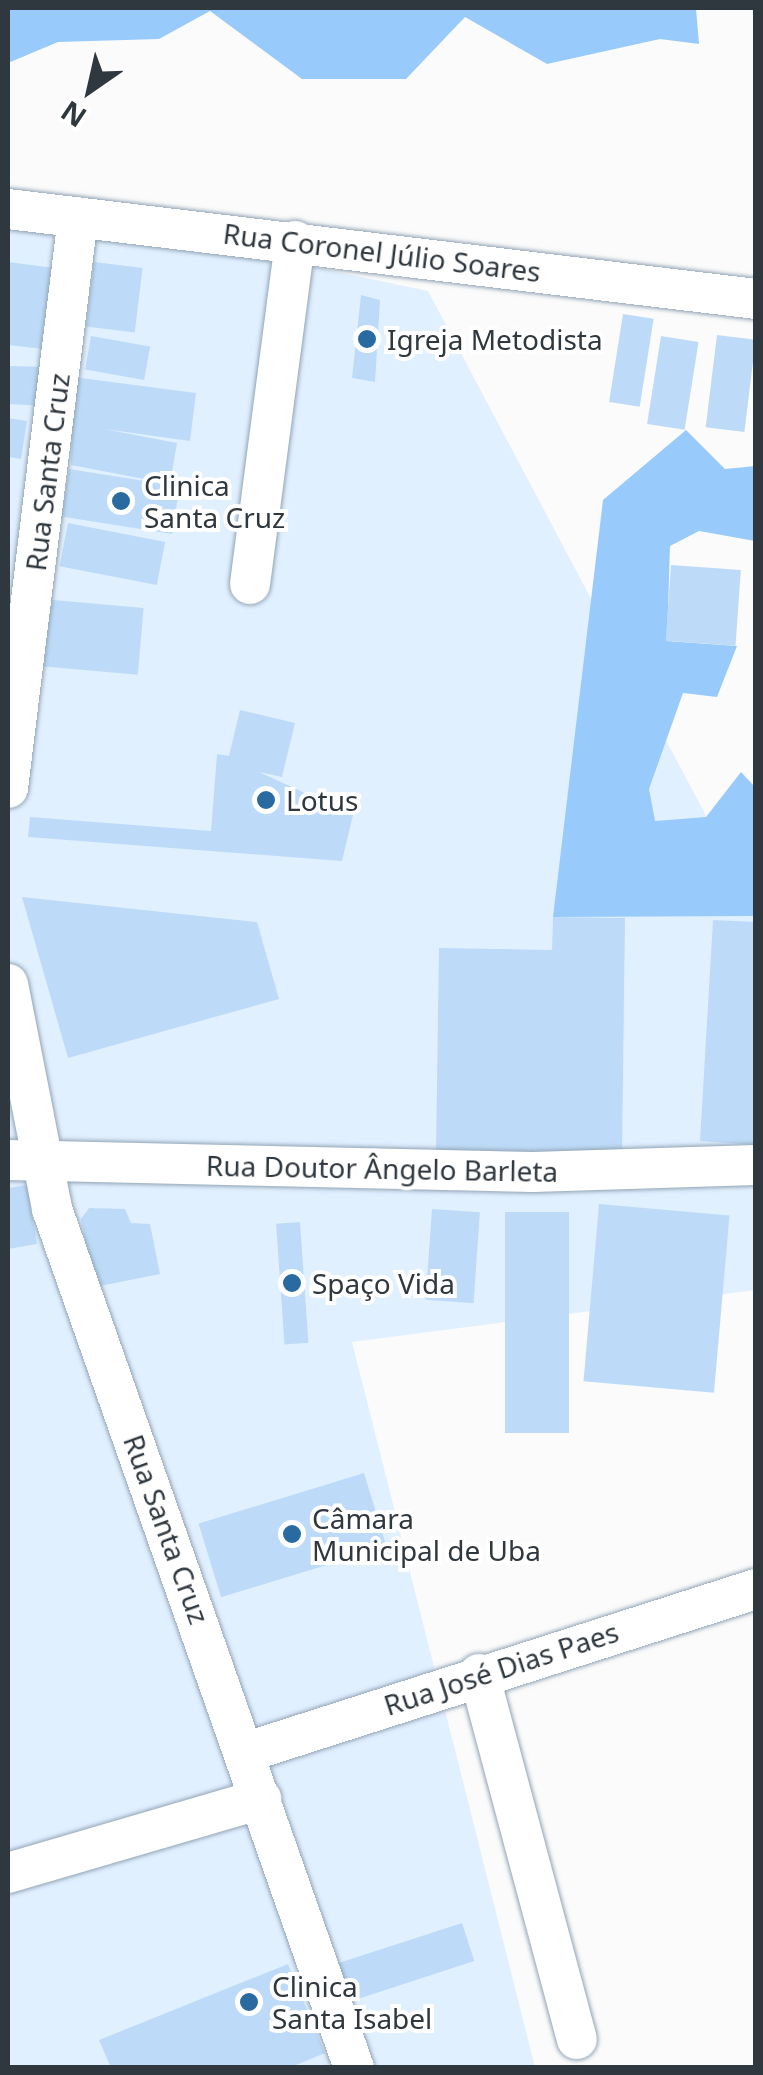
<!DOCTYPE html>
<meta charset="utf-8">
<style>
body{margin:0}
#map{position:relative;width:763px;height:2075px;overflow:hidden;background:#fbfbfb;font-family:"Noto Sans",sans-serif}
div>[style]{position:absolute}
.built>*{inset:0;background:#e1f0ff}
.forest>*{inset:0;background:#98cbfb}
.building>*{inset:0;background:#bddbf8;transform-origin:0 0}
.roads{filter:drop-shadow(0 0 2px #92a4b5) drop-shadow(0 0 2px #92a4b5)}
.minor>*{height:40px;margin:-20px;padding:0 20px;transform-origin:20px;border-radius:20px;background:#fff}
.dots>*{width:28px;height:28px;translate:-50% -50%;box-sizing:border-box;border:5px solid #fff;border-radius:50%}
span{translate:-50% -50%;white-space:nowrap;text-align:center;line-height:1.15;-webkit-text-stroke:8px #fff;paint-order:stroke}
.street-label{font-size:28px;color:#30383f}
.poi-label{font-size:28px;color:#30383f}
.left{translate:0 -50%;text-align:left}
.frame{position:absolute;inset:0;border:10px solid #30383f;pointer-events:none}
.north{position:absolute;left:40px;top:40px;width:100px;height:100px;-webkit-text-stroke:8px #fff;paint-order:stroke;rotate:214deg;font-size:28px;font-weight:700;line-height:40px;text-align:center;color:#30383f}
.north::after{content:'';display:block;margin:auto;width:35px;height:45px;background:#30383f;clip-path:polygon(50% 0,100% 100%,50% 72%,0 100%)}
</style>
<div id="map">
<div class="built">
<i style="clip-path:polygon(8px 203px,428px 291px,756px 910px,755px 1290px,352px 1342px,535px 2067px,8px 2068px)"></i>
</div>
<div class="forest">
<i style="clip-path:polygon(8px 8px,696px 8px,699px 44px,660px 39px,547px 64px,465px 17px,406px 79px,302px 79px,210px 11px,159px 39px,58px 42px,8px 63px)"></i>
<i style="clip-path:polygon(686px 430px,725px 469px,755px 466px,755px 541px,699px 531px,670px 546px,667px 641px,737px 646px,717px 697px,683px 693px,649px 789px,655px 821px,706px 817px,741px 772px,755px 787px,755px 916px,553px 917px,603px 500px)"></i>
</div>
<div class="building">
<i style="clip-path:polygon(8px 262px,62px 269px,52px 350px,8px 345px)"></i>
<i style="left:94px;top:262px;width:49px;height:65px;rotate:7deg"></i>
<i style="clip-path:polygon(361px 295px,380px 300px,375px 382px,352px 378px)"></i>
<i style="left:623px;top:314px;width:31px;height:89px;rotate:9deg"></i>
<i style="left:717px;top:335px;width:39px;height:93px;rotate:7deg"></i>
<i style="left:91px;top:336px;width:60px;height:34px;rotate:10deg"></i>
<i style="left:661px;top:336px;width:38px;height:89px;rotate:9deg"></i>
<i style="clip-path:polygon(8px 366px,52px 367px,45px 406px,8px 404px)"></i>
<i style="clip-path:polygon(73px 377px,196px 393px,190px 441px,104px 429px,177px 443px,170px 484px,71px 465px)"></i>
<i style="clip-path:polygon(8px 418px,27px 421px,21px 459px,8px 457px)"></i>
<i style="left:69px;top:469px;width:112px;height:48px;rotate:9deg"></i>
<i style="left:68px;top:523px;width:99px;height:44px;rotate:11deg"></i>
<i style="left:671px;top:565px;width:70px;height:76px;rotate:4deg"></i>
<i style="left:42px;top:599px;width:102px;height:67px;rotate:5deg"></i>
<i style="clip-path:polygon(240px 710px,295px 723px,282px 777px,259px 772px,353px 815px,342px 861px,28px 837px,30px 817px,211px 831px,217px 754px,229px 756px)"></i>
<i style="clip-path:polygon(22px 897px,257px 922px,279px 999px,68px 1058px)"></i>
<i style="clip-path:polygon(553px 917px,625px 918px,622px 1155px,436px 1152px,439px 948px,552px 950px)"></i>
<i style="clip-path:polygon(713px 920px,756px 922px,756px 1145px,700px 1141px)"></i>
<i style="clip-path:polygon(27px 1185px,37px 1244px,8px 1249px,8px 1188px)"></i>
<i style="left:599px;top:1204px;width:131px;height:178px;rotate:5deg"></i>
<i style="clip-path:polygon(89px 1208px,125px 1209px,131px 1223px,150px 1224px,160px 1274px,95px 1287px,81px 1219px)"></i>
<i style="left:432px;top:1209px;width:48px;height:91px;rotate:4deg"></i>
<i style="left:569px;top:1212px;width:221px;height:64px;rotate:90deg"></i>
<i style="left:300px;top:1222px;width:121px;height:24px;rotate:86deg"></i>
<i style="left:364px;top:1473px;width:77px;height:173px;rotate:73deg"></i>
<i style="left:462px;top:1923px;width:40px;height:146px;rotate:72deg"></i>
<i style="clip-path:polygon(288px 1964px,325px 2053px,289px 2068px,111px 2068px,99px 2040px)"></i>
</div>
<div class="roads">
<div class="minor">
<i style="left:8px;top:209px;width:753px;rotate:6.86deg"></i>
<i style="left:250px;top:584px;width:346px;rotate:-82.5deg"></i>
<i style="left:8px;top:788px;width:575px;rotate:-83.01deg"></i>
<i style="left:8px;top:984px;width:229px;rotate:78.9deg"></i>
<i style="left:52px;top:1209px;width:911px;rotate:70.63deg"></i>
<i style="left:8px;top:1160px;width:525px;rotate:1.31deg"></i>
<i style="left:533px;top:1172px;width:223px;rotate:-1.8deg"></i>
<i style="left:479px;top:1674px;width:378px;rotate:75deg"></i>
<i style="left:247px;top:1752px;width:534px;rotate:-17.76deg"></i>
<i style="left:8px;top:1873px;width:264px;rotate:-16.3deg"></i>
</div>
</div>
<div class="dots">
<i style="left:367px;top:339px;background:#296aa0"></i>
<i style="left:121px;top:501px;background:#296aa0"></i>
<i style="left:266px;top:800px;background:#296aa0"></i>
<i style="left:292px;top:1283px;background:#296aa0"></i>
<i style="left:292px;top:1534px;background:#296aa0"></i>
<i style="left:249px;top:2002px;background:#296aa0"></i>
</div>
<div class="street-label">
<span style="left:382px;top:252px;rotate:7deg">Rua Coronel Júlio Soares</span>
<span style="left:47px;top:472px;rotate:-83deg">Rua Santa Cruz</span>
<span style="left:382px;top:1168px;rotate:1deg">Rua Doutor Ângelo Barleta</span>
<span style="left:167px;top:1529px;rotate:70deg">Rua Santa Cruz</span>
<span style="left:501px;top:1668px;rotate:-18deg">Rua José Dias Paes</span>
</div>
<div class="poi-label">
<span class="left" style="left:387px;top:339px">Igreja Metodista</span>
<span class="left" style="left:144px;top:501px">Clinica<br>Santa Cruz</span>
<span class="left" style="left:286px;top:800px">Lotus</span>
<span class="left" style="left:312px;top:1283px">Spaço Vida</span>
<span class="left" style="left:312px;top:1534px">Câmara<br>Municipal de Uba</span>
<span class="left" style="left:272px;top:2002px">Clinica<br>Santa Isabel</span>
</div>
<div class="frame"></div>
<div class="north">N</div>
</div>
